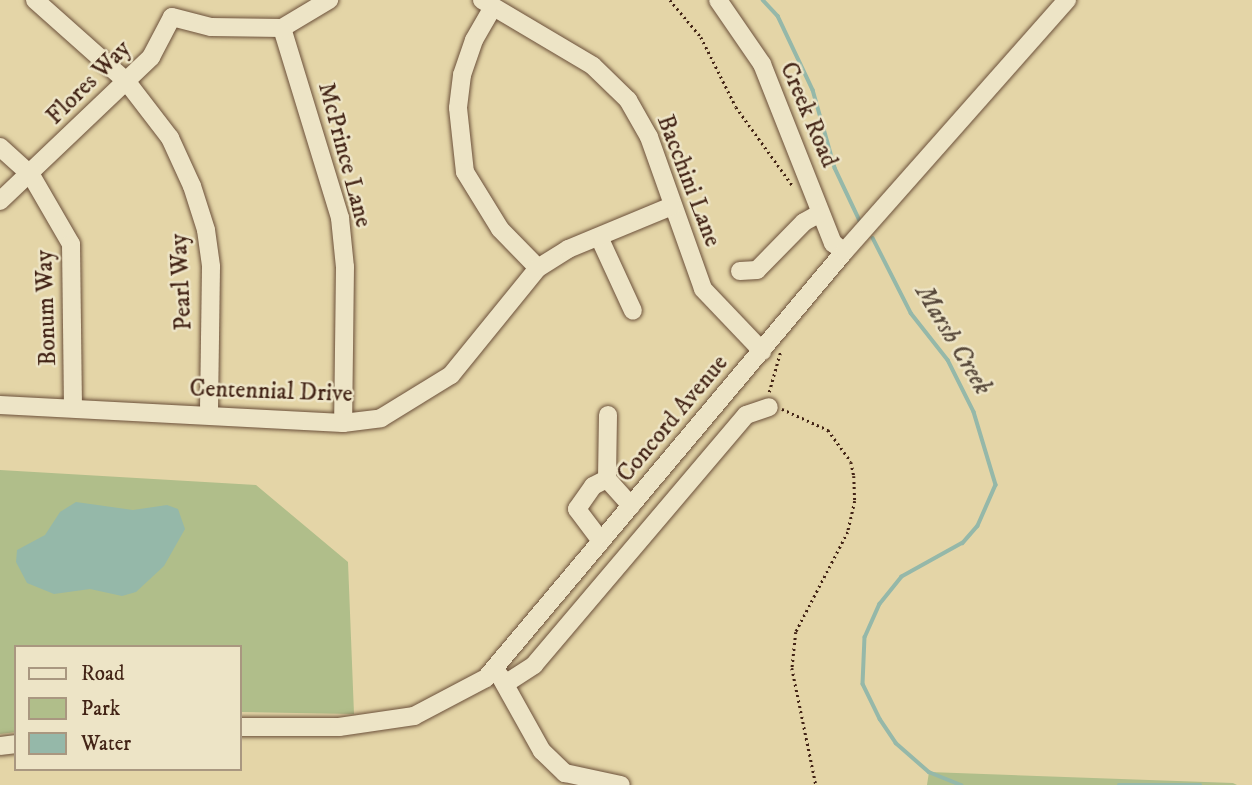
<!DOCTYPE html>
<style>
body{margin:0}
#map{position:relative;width:1252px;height:785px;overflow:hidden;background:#e4d5a7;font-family:"IM FELL DW Pica",serif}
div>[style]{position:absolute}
.green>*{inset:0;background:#b0be8a}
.water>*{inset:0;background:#95b8a9}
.stream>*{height:3.5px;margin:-1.75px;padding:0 1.75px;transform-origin:1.75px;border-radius:1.75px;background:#95b8a9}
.path>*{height:2.5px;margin-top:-1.25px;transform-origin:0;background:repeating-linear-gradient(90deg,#432416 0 2px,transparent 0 5.5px)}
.roads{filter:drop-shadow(0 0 2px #6b503a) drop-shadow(0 0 2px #6b503a)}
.minor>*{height:18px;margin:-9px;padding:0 9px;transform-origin:9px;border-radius:9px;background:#ede4c6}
span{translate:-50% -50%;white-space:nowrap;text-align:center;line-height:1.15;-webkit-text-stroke:5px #ede4c6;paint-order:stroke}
.street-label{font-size:24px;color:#432416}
.water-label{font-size:26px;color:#58493b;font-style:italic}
.legend{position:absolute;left:14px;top:645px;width:228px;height:126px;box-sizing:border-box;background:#ede4c6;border:2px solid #a99780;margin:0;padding:9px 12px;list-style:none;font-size:21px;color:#432416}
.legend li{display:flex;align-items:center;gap:14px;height:35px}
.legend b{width:35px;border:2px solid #a99780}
</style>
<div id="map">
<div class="green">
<i style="clip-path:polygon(0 470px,256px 485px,348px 562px,354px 714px,240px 712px,240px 647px,16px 647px,16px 732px,0 734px)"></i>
<i style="clip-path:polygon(929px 772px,1233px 783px,1237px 785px,927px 785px)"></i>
</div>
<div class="water">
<i style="clip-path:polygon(76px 502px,133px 510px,167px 505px,178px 509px,185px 529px,164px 566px,136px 592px,122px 596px,90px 589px,54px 594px,27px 583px,16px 562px,17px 550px,45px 535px,60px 512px)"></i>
</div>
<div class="stream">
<i style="left:763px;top:0;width:22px;rotate:47deg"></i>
<i style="left:778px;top:16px;width:82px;rotate:64.7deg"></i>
<i style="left:813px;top:90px;width:81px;rotate:74.2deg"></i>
<i style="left:835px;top:168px;width:59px;rotate:64.7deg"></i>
<i style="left:873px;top:238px;width:84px;rotate:63.1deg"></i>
<i style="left:911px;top:313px;width:60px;rotate:51.8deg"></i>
<i style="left:948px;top:360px;width:58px;rotate:63.4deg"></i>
<i style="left:974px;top:412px;width:76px;rotate:73.2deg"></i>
<i style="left:996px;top:485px;width:45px;rotate:113.7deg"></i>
<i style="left:978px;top:526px;width:23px;rotate:131deg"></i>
<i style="left:963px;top:543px;width:70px;rotate:150.9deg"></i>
<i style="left:902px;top:577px;width:35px;rotate:129deg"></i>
<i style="left:880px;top:604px;width:36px;rotate:114deg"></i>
<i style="left:865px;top:637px;width:47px;rotate:92.4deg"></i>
<i style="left:863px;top:684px;width:39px;rotate:64deg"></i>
<i style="left:880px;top:719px;width:29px;rotate:56deg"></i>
<i style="left:896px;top:743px;width:44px;rotate:41.3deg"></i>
<i style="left:929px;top:772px;width:35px;rotate:22deg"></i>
<i style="left:1119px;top:785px;width:81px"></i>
</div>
<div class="path">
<i style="left:670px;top:0;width:48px;rotate:50deg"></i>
<i style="left:701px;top:37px;width:78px;rotate:63.4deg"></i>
<i style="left:736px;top:107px;width:97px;rotate:54.2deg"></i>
<i style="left:769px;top:392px;width:41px;rotate:-74.2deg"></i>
<i style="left:782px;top:409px;width:51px;rotate:24.5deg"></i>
<i style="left:828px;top:430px;width:39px;rotate:54deg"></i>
<i style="left:851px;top:462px;width:14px;rotate:78deg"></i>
<i style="left:854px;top:476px;width:25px;rotate:88deg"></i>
<i style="left:855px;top:501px;width:32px;rotate:103deg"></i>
<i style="left:848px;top:532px;width:113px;rotate:117.5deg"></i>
<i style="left:796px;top:632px;width:36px;rotate:96deg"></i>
<i style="left:792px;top:668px;width:119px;rotate:78.4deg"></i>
</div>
<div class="roads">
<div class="minor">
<i style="left:35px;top:0;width:123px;rotate:41.7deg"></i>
<i style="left:127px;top:82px;width:71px;rotate:52.5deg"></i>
<i style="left:170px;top:138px;width:53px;rotate:65.4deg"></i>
<i style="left:192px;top:186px;width:46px;rotate:72.3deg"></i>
<i style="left:206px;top:230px;width:37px;rotate:82deg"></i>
<i style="left:211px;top:267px;width:148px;rotate:90.8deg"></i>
<i style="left:482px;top:0;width:129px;rotate:30.7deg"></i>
<i style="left:593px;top:66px;width:49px;rotate:44.2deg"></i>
<i style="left:628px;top:100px;width:43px;rotate:60.4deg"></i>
<i style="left:649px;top:137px;width:161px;rotate:70.4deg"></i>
<i style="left:703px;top:289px;width:86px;rotate:46.4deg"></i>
<i style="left:718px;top:0;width:78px;rotate:55.5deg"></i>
<i style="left:762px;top:64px;width:193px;rotate:68.4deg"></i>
<i style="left:833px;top:243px;width:14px;rotate:39deg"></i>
<i style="left:493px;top:7px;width:38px;rotate:120deg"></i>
<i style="left:474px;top:40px;width:37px;rotate:109deg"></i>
<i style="left:462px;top:75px;width:33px;rotate:97deg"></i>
<i style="left:458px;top:108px;width:64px;rotate:83.8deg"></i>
<i style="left:465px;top:172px;width:67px;rotate:58.4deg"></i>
<i style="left:500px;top:229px;width:54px;rotate:45.7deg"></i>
<i style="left:282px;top:28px;width:199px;rotate:73deg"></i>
<i style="left:340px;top:218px;width:49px;rotate:84.2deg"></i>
<i style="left:345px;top:267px;width:156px;rotate:90.7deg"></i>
<i style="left:0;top:147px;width:42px;rotate:42.1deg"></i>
<i style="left:31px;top:175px;width:80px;rotate:59.9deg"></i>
<i style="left:71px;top:244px;width:164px;rotate:89.3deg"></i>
<i style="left:0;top:201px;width:209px;rotate:-43.6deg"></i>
<i style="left:151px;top:57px;width:45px;rotate:-62.3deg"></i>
<i style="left:172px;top:17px;width:40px;rotate:14.4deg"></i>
<i style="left:211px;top:27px;width:71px;rotate:0.8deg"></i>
<i style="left:282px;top:28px;width:55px;rotate:-30.8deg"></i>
<i style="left:599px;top:237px;width:81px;rotate:65.3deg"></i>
<i style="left:740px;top:271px;width:17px;rotate:-3deg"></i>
<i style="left:757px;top:270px;width:67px;rotate:-45.6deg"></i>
<i style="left:804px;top:222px;width:18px;rotate:-29deg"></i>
<i style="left:0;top:405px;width:343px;rotate:3deg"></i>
<i style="left:343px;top:423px;width:38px;rotate:-7deg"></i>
<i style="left:381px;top:418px;width:82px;rotate:-31.6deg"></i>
<i style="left:451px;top:375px;width:138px;rotate:-50.9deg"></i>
<i style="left:538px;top:268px;width:36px;rotate:-32deg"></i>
<i style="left:568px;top:249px;width:113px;rotate:-22.5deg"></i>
<i style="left:608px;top:415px;width:64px;rotate:90.9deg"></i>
<i style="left:607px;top:479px;width:36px;rotate:48deg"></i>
<i style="left:601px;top:541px;width:40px;rotate:-127deg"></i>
<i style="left:577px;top:509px;width:28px;rotate:-55deg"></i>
<i style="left:593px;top:486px;width:16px;rotate:-27deg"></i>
<i style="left:500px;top:676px;width:86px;rotate:60.8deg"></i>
<i style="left:542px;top:751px;width:32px;rotate:44deg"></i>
<i style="left:565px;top:773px;width:57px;rotate:12.1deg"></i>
<i style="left:505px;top:684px;width:35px;rotate:-33deg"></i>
<i style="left:534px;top:665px;width:328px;rotate:-49.7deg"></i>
<i style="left:746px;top:415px;width:24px;rotate:-19deg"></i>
<i style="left:240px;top:727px;width:99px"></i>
<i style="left:339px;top:727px;width:76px;rotate:-8.3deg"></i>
<i style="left:414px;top:716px;width:81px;rotate:-27.8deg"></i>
<i style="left:486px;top:678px;width:556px;rotate:-49.96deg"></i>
<i style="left:844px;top:252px;width:337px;rotate:-48.5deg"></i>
<i style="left:0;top:746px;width:16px;rotate:-7deg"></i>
</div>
</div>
<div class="street-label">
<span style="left:89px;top:83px;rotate:-45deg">Flores Way</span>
<span style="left:808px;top:115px;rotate:67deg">Creek Road</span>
<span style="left:344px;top:155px;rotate:75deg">McPrince Lane</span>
<span style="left:688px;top:181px;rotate:69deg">Bacchini Lane</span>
<span style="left:182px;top:282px;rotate:-93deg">Pearl Way</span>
<span style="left:47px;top:308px;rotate:-92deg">Bonum Way</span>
<span style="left:271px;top:392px;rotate:2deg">Centennial Drive</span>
<span style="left:673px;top:419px;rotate:-50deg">Concord Avenue</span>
</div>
<div class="water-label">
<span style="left:953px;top:340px;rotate:59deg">Marsh Creek</span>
</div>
<ul class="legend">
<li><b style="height:9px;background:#ede4c6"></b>Road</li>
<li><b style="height:19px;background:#b0be8a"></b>Park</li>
<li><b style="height:19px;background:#95b8a9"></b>Water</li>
</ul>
</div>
